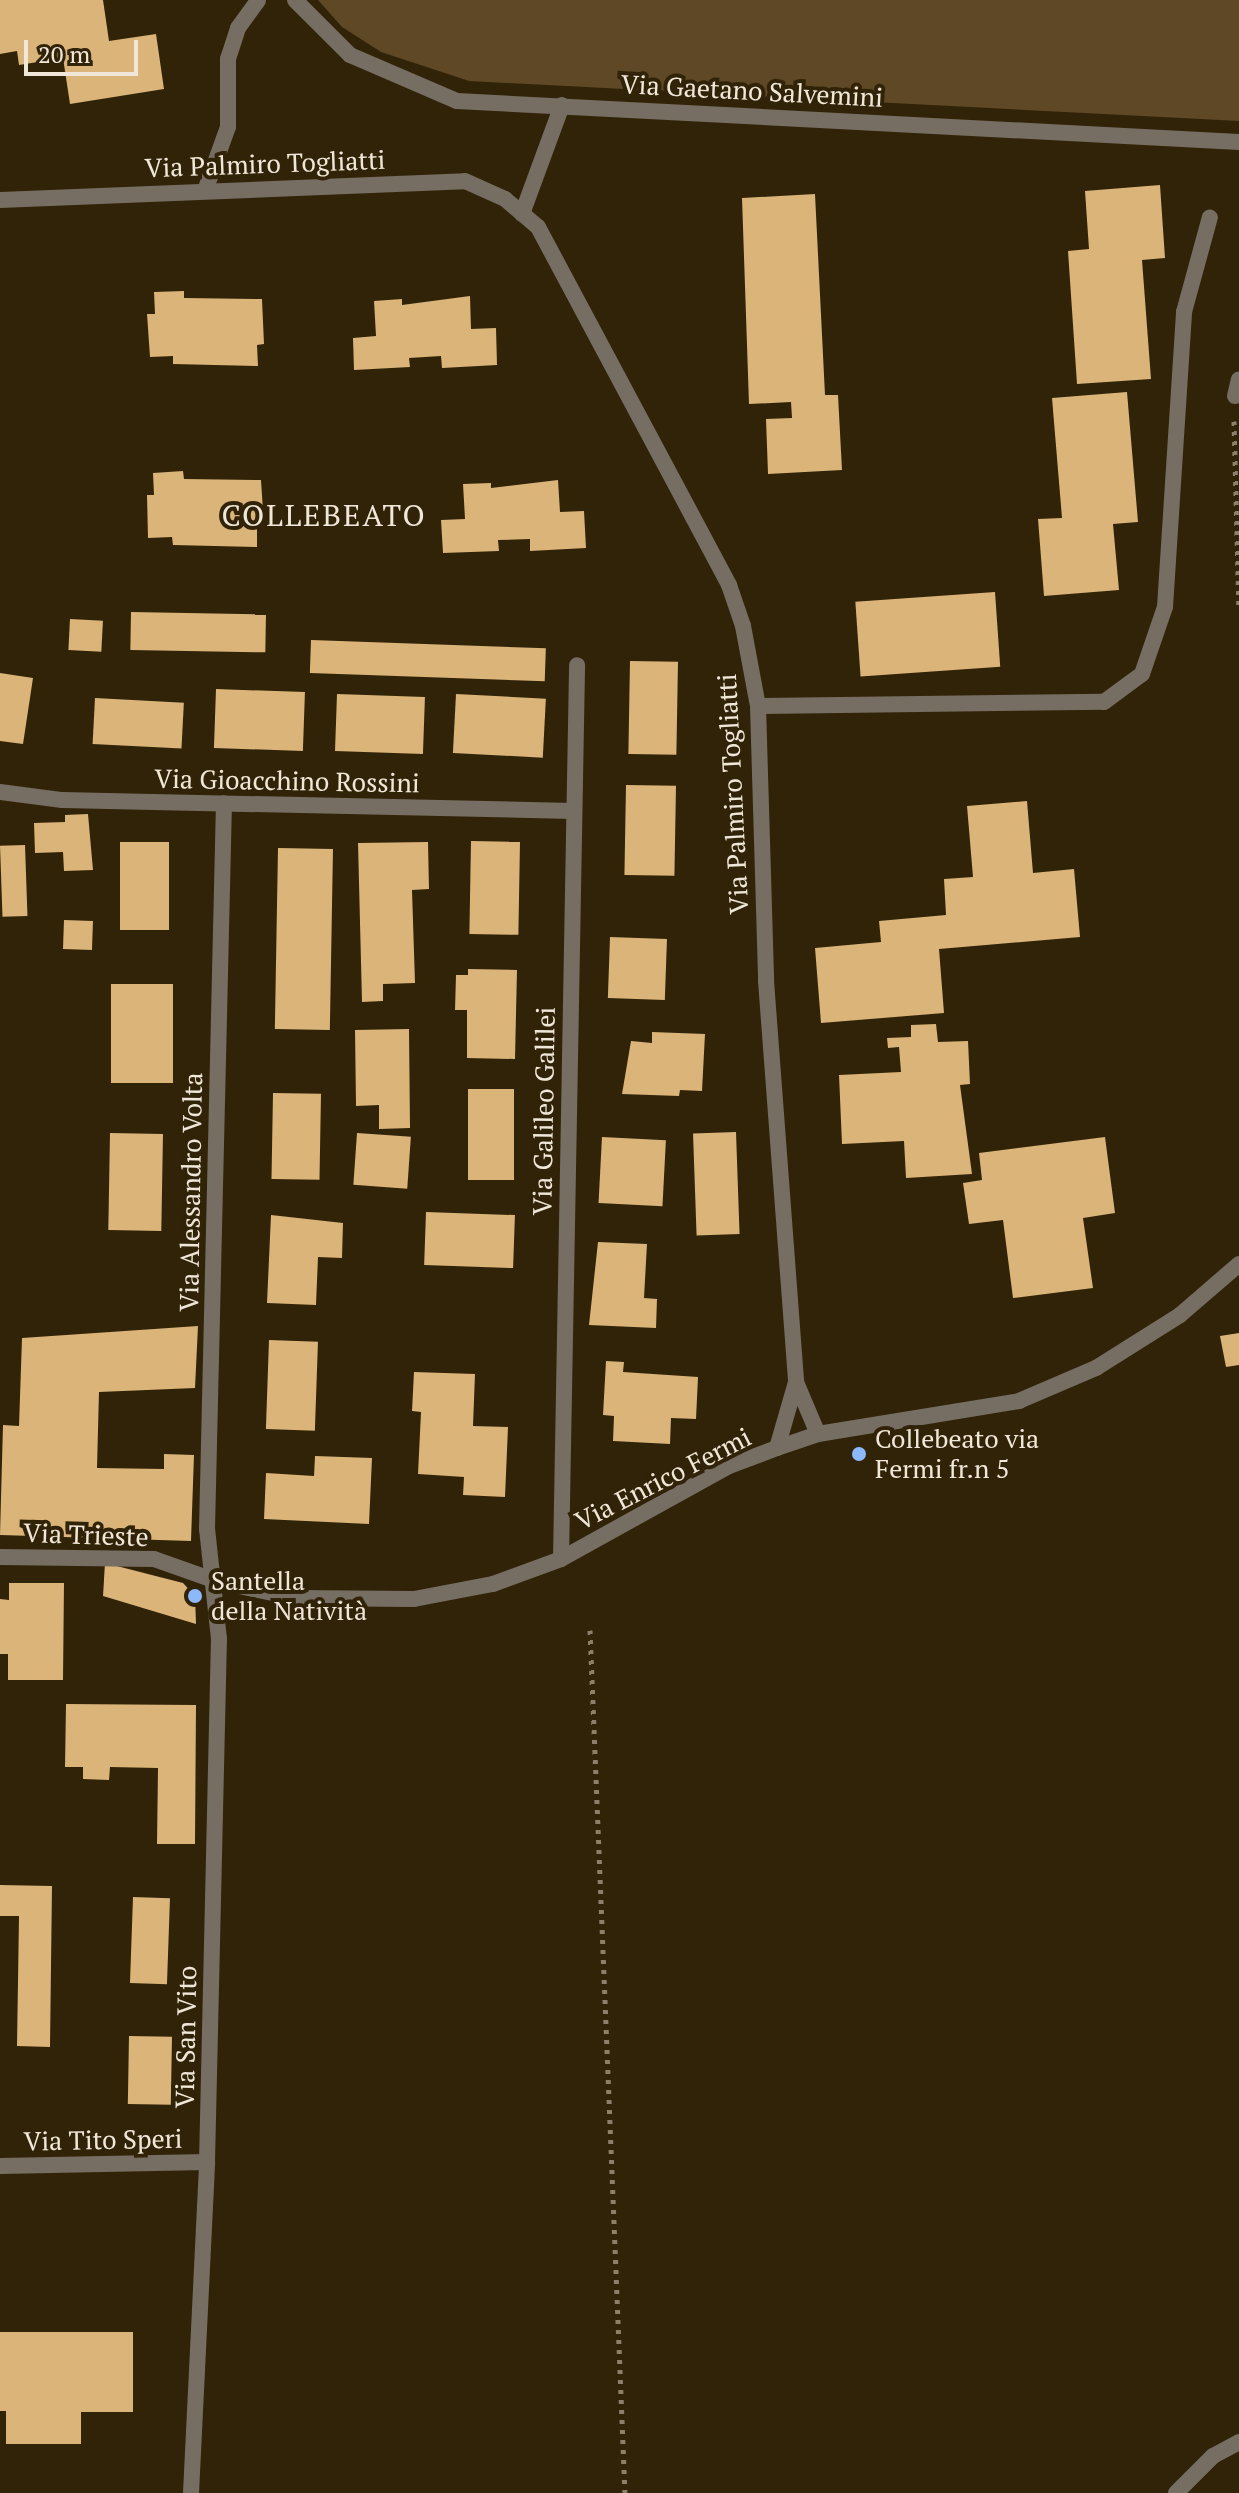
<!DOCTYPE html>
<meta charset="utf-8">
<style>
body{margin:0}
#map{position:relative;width:1239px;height:2493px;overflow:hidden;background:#312308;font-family:"PT Serif",serif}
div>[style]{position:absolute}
.green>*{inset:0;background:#5e4825}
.building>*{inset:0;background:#dab479;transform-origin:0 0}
.path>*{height:5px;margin-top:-2.5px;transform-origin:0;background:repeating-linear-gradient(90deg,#8c806b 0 4px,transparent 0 10px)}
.street>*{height:16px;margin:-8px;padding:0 8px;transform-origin:8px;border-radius:8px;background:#766e62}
.dots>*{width:22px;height:22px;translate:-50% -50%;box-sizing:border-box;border:4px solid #312308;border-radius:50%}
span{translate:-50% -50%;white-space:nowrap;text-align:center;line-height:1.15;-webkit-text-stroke:8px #312308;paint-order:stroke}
.street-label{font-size:26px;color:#f1e7d8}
.poi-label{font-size:26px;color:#f1e7d8}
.left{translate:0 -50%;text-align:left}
.quarter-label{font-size:30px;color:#f1e7d8;letter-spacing:2px}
.scale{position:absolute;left:24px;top:40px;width:114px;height:36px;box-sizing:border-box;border:4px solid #f1e7d8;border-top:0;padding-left:10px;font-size:24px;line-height:28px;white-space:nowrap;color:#f1e7d8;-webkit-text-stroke:6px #312308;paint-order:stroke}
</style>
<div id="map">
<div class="green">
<i style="clip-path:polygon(318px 0,1239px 0,1239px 121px,469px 81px,381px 52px,342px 27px)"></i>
</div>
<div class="building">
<i style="clip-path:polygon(0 0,103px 0,109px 41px,156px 34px,164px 89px,70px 104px,63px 58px,19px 65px,17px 51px,0 54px)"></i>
<i style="clip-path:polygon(1160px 185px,1165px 258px,1142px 260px,1151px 379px,1077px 384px,1068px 251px,1089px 249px,1085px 191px)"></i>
<i style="clip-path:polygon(815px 194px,825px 395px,838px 395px,842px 470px,768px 474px,766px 419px,792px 418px,791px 402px,749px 404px,742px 198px)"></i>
<i style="clip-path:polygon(184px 291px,184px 298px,262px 299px,264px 344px,257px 345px,258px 366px,173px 364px,173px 356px,150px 357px,147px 314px,155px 314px,154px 292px)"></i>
<i style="clip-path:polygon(470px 296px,471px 329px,496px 328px,497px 365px,442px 368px,441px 356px,409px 358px,410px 367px,354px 370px,353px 338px,376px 336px,374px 301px,402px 299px,402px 305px)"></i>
<i style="clip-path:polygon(1127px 392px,1138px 522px,1113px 524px,1119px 590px,1044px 596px,1038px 519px,1062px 518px,1052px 398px)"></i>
<i style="clip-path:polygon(183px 471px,184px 479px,261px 480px,264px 526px,257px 525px,257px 547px,173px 545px,172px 537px,148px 538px,147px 495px,154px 495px,153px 473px)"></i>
<i style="clip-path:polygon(558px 480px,560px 512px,584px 511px,586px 548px,530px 551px,530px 539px,498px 540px,499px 551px,443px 553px,441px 520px,465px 519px,463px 484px,491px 483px,491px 488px)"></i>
<i style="left:995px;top:592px;width:75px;height:140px;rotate:86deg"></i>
<i style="left:131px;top:612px;width:135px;height:38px;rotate:1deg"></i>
<i style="left:70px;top:619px;width:33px;height:31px;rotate:3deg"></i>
<i style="left:311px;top:640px;width:235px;height:33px;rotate:2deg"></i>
<i style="left:630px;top:661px;width:48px;height:93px;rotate:1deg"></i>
<i style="clip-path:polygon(0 673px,33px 678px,23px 744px,0 741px)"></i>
<i style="left:216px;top:689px;width:89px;height:59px;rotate:2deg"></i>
<i style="left:337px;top:694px;width:88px;height:57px;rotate:2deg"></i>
<i style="left:456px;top:694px;width:90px;height:59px;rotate:3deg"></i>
<i style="left:95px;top:698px;width:89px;height:46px;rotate:3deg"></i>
<i style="left:626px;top:785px;width:50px;height:90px;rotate:1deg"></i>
<i style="clip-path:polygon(1027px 801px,1033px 873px,1074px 869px,1080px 937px,939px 949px,944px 1013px,821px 1023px,815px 948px,881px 942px,879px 921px,946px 915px,944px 879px,973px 877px,967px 806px)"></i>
<i style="clip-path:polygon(88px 814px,93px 870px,64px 871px,63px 852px,35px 853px,34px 823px,65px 822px,65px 815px)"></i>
<i style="left:471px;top:841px;width:49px;height:93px;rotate:1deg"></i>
<i style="left:120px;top:842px;width:49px;height:88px"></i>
<i style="clip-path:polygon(428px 842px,429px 889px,412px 890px,415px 983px,383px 984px,383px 1001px,362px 1002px,358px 843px)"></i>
<i style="left:25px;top:845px;width:71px;height:25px;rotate:88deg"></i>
<i style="left:278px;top:848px;width:55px;height:181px;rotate:1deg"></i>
<i style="left:64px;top:920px;width:29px;height:29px;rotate:2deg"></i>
<i style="left:610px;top:937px;width:57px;height:61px;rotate:2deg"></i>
<i style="clip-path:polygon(468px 969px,517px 970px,515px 1059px,467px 1058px,467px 1010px,455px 1010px,456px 975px,468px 975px)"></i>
<i style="left:111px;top:984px;width:62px;height:99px"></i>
<i style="clip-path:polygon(936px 1024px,938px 1042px,968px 1041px,970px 1084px,960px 1085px,972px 1174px,906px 1178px,904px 1141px,842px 1144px,839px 1075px,901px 1072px,899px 1047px,888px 1048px,887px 1038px,911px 1037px,911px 1025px)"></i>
<i style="clip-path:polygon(409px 1029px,410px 1128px,379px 1129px,379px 1105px,356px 1106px,355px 1030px)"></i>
<i style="clip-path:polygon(652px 1032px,705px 1034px,702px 1091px,680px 1090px,679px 1096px,622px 1094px,631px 1041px,652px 1043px)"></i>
<i style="left:468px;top:1089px;width:46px;height:91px"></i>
<i style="left:273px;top:1093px;width:48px;height:86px;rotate:1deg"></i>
<i style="left:736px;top:1132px;width:102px;height:43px;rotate:88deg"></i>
<i style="left:110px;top:1133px;width:53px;height:97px;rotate:1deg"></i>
<i style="left:357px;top:1133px;width:54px;height:52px;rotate:4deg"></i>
<i style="left:602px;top:1137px;width:64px;height:66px;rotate:3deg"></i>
<i style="clip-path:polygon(1105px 1137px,1115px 1213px,1083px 1218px,1093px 1288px,1013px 1298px,1003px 1220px,969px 1224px,963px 1183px,982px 1180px,979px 1153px)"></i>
<i style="left:426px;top:1212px;width:89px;height:53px;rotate:2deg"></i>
<i style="clip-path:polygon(271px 1215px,343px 1223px,342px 1258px,318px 1257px,316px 1305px,267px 1303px)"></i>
<i style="clip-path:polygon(598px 1242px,647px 1244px,644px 1298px,657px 1299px,656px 1328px,589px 1325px)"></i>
<i style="clip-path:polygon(198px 1326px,195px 1388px,99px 1392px,97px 1468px,164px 1469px,164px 1454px,194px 1455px,191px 1541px,0 1535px,3px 1425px,19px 1426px,22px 1338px)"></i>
<i style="clip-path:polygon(1239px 1333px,1239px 1365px,1226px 1367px,1220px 1336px)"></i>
<i style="left:269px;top:1340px;width:49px;height:89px;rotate:2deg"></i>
<i style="clip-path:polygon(606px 1361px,624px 1362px,623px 1372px,698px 1377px,696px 1419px,671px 1418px,670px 1444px,613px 1441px,614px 1416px,603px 1415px)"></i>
<i style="clip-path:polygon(414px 1372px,475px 1374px,473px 1426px,508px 1427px,505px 1497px,463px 1495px,464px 1477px,418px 1474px,421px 1412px,412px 1411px)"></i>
<i style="clip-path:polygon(315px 1456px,372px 1458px,369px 1524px,264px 1519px,266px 1473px,314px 1476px)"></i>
<i style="clip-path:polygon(105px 1563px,183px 1583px,195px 1596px,196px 1624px,103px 1596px)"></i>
<i style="clip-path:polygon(9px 1583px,64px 1583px,63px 1680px,8px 1680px,8px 1654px,0 1654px,0 1599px,9px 1600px)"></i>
<i style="clip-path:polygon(66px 1704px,196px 1705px,195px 1844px,157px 1844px,158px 1768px,110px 1767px,109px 1780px,83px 1779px,83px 1767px,65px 1767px)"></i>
<i style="clip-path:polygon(0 1885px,52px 1886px,50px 2047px,17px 2046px,19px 1916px,0 1916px)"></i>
<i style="left:133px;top:1897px;width:37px;height:86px;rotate:2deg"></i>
<i style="left:129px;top:2036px;width:43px;height:68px;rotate:1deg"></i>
<i style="clip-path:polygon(0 2332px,133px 2332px,133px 2412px,81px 2412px,81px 2444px,6px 2444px,6px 2411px,0 2411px)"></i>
</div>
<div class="path">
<i style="left:1234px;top:421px;width:187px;rotate:88.5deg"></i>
<i style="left:590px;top:1630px;width:864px;rotate:87.68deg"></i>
</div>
<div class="street">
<i style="left:295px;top:0;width:78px;rotate:45deg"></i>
<i style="left:350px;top:55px;width:116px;rotate:23.3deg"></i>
<i style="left:457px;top:101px;width:783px;rotate:3deg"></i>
<i style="left:206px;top:188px;width:65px;rotate:-70.2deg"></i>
<i style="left:228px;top:127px;width:68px;rotate:-90deg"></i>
<i style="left:228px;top:59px;width:33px;rotate:-72deg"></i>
<i style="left:238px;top:28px;width:34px;rotate:-54deg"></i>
<i style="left:0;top:200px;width:465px;rotate:-2.3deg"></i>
<i style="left:465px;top:181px;width:44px;rotate:24.2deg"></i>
<i style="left:505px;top:199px;width:43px;rotate:40.3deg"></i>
<i style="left:538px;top:227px;width:406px;rotate:61.9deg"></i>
<i style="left:729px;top:585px;width:43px;rotate:71.1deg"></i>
<i style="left:743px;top:626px;width:81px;rotate:79.4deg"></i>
<i style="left:758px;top:706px;width:275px;rotate:88.3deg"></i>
<i style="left:766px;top:981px;width:402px;rotate:85.7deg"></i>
<i style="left:796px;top:1382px;width:56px;rotate:67.1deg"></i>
<i style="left:522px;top:214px;width:116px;rotate:-69.8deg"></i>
<i style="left:1235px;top:396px;width:17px;rotate:-77deg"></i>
<i style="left:758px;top:706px;width:346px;rotate:-0.7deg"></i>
<i style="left:1104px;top:702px;width:47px;rotate:-36.4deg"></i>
<i style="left:1142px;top:674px;width:71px;rotate:-71.1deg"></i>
<i style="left:1165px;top:607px;width:296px;rotate:-86.3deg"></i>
<i style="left:1184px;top:312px;width:98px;rotate:-74.7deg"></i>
<i style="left:0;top:792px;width:63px;rotate:7.4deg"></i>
<i style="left:62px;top:800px;width:512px;rotate:1.23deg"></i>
<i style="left:777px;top:1448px;width:69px;rotate:-73.9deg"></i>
<i style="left:0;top:1557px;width:154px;rotate:0.7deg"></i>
<i style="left:154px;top:1559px;width:66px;rotate:19.5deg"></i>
<i style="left:216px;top:1581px;width:82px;rotate:12deg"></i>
<i style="left:296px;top:1598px;width:118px;rotate:0.5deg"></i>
<i style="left:414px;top:1599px;width:80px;rotate:-10.8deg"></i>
<i style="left:493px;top:1584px;width:72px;rotate:-20.2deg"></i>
<i style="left:561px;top:1559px;width:192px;rotate:-29deg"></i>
<i style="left:729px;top:1466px;width:51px;rotate:-20.6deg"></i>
<i style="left:777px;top:1448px;width:43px;rotate:-18.9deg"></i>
<i style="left:818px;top:1434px;width:204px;rotate:-9.3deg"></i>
<i style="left:1019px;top:1401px;width:84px;rotate:-23.2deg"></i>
<i style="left:1096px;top:1368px;width:99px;rotate:-32.2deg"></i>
<i style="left:1180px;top:1315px;width:78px;rotate:-40.8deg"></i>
<i style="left:561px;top:1559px;width:894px;rotate:-88.97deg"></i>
<i style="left:0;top:2166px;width:207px;rotate:-1.1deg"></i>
<i style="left:191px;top:2493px;width:331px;rotate:-87.2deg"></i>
<i style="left:207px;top:2162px;width:523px;rotate:-88.69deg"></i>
<i style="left:219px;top:1639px;width:111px;rotate:-96.2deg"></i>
<i style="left:207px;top:1529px;width:726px;rotate:-88.66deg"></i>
<i style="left:1176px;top:2493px;width:52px;rotate:-45deg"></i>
<i style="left:1213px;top:2456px;width:30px;rotate:-28deg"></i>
</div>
<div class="dots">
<i style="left:859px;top:1454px;background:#8db9fc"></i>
<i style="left:195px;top:1596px;background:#8db9fc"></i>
</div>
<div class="street-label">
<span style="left:752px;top:91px;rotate:3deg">Via Gaetano Salvemini</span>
<span style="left:265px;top:164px;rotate:-2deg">Via Palmiro Togliatti</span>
<span style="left:287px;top:781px;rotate:1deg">Via Gioacchino Rossini</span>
<span style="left:733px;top:794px;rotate:-93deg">Via Palmiro Togliatti</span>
<span style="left:544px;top:1111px;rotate:-89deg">Via Galileo Galilei</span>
<span style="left:191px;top:1192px;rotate:-89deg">Via Alessandro Volta</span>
<span style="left:663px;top:1479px;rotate:-27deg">Via Enrico Fermi</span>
<span style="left:86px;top:1535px;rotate:2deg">Via Trieste</span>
<span style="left:186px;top:2037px;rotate:-89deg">Via San Vito</span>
<span style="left:103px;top:2140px;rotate:-1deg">Via Tito Speri</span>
</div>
<div class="poi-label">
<span class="left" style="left:875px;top:1454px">Collebeato via<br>Fermi fr.n 5</span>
<span class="left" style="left:211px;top:1596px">Santella<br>della Natività</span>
</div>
<div class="quarter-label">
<span style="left:324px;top:515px">COLLEBEATO</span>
</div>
<div class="scale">20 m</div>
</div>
